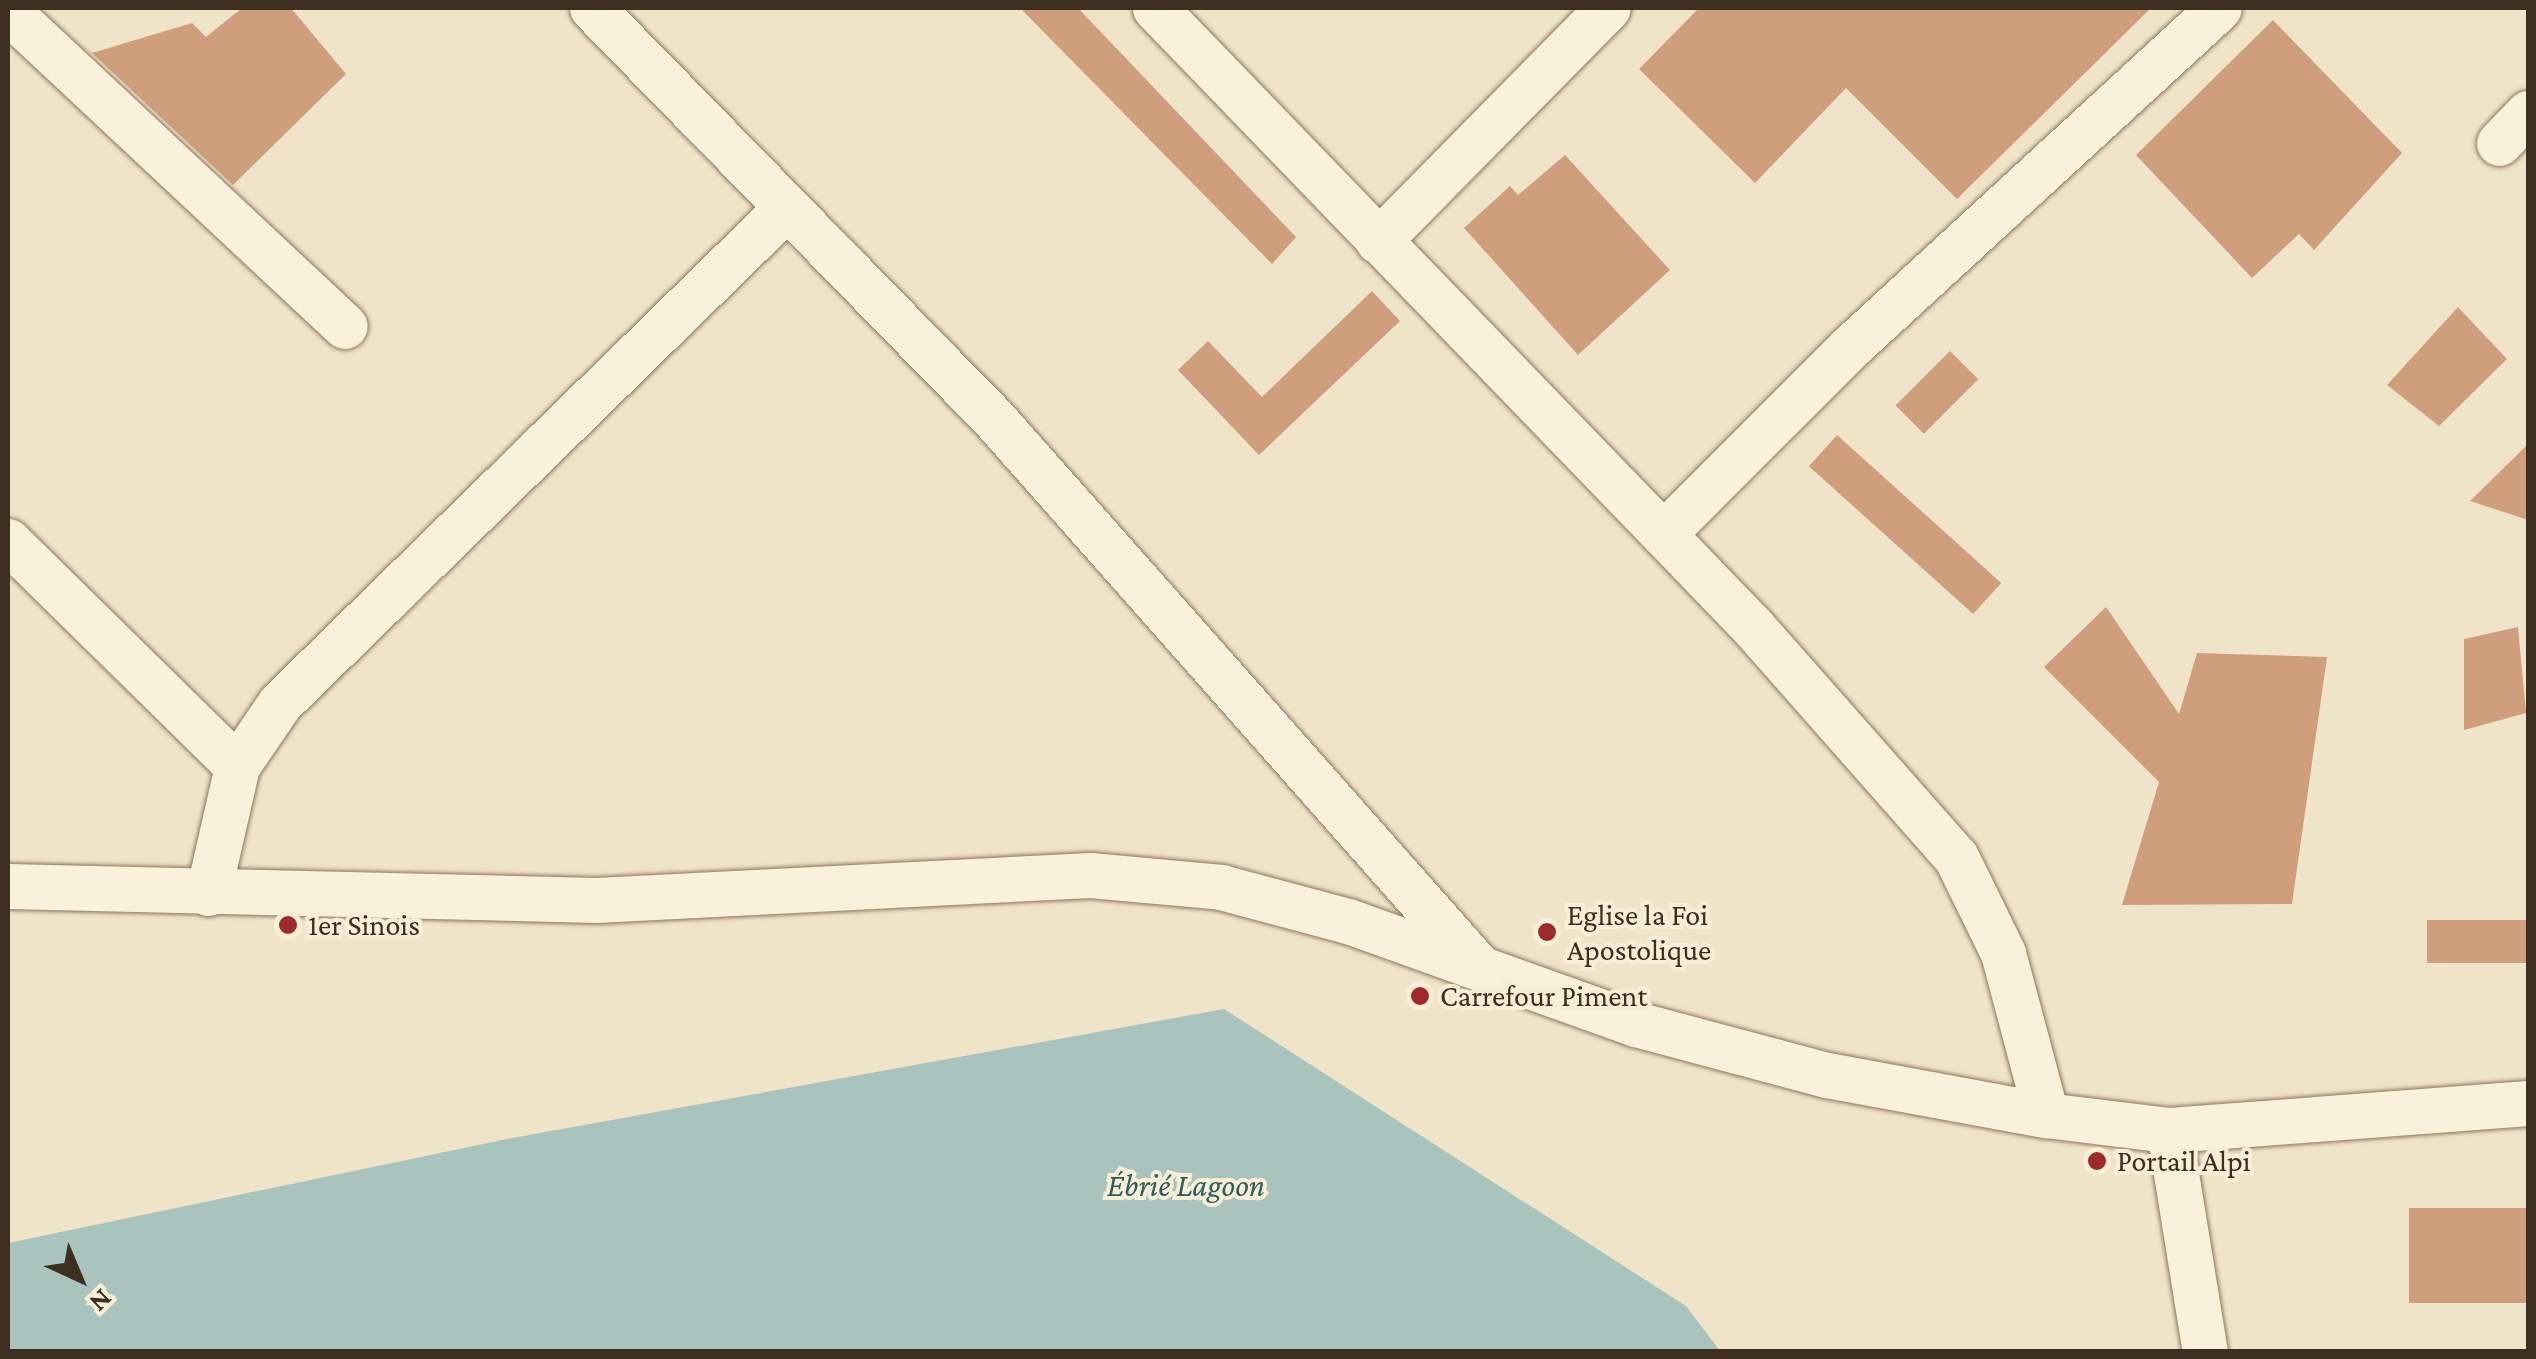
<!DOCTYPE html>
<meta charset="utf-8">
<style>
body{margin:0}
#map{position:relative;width:2536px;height:1359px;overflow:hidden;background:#f0e4c8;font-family:"Crimson Pro",serif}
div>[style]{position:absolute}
.water>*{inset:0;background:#a9c4bc}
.building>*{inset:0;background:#cf9f7d;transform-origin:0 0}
.roads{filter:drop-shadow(0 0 2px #8d765c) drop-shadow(0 0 2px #8d765c)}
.minor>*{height:45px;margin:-22.5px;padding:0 22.5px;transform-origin:22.5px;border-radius:22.5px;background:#faf1dc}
.dots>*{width:28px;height:28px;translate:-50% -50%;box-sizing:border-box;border:5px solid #f7eed8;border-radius:50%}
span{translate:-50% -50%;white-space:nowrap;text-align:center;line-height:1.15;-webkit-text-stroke:8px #f7eed8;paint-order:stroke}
.poi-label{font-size:30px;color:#3d2e20}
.left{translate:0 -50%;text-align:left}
.water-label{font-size:32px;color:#2f5d5a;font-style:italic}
.frame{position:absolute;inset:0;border:10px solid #3d2e20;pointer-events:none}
.north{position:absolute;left:30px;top:1229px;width:100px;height:100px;-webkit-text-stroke:8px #f7eed8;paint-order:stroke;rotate:136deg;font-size:28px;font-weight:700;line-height:40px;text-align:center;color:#3d2e20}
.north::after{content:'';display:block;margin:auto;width:35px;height:45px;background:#3d2e20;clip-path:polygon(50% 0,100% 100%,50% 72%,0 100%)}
</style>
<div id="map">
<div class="water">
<i style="clip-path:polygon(1224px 1009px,1686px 1306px,1720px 1351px,8px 1351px,8px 1243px,507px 1139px)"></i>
</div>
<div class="building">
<i style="clip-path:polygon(242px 8px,291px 8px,346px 74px,233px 185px,92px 53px,192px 23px,206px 37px)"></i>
<i style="clip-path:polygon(1020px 8px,1078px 8px,1296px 237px,1272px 264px)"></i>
<i style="clip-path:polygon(1699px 8px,2151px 8px,1957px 199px,1846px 88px,1755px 183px,1639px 69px)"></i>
<i style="clip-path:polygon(2273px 20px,2402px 153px,2314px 250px,2299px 234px,2252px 278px,2136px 155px)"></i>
<i style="clip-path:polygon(1565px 155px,1670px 270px,1578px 355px,1464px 228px,1510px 186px,1518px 195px)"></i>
<i style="clip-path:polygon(1372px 291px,1400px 321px,1259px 455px,1178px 370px,1208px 341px,1262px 397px)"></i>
<i style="clip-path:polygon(2458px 307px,2507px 359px,2439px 426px,2387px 385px)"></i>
<i style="left:1950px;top:351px;width:40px;height:77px;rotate:45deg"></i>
<i style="left:1837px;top:435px;width:221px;height:42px;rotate:42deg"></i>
<i style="clip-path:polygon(2528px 444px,2528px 520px,2470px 501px)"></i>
<i style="clip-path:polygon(2106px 607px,2179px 714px,2197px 653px,2327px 657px,2292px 904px,2122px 905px,2159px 782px,2044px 667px)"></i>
<i style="clip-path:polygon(2518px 627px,2526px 713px,2464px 730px,2464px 639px)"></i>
<i style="left:2528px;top:920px;width:43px;height:101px;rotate:90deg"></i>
<i style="left:2528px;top:1208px;width:95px;height:119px;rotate:90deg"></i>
</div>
<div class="roads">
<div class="minor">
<i style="left:592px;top:8px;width:576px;rotate:45.63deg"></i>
<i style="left:995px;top:420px;width:730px;rotate:48.5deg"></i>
<i style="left:1155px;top:8px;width:859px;rotate:45.99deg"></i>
<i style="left:1752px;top:626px;width:308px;rotate:48.6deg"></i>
<i style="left:1956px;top:857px;width:107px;rotate:63.9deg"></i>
<i style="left:2003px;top:953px;width:168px;rotate:75.1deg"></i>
<i style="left:8px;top:11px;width:461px;rotate:43.1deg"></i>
<i style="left:2499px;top:143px;width:42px;rotate:-46deg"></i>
<i style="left:1378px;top:241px;width:327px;rotate:-45.4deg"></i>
<i style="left:1663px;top:534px;width:263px;rotate:-45deg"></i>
<i style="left:1849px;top:348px;width:502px;rotate:-42.58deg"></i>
<i style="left:8px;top:541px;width:321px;rotate:44.5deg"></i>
<i style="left:8px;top:886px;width:588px;rotate:1.36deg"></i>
<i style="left:596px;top:900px;width:495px;rotate:-2.9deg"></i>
<i style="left:1090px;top:875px;width:132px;rotate:5.2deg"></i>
<i style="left:1221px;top:887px;width:131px;rotate:15deg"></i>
<i style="left:1348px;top:921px;width:306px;rotate:19.7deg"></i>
<i style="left:1636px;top:1024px;width:198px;rotate:15deg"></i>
<i style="left:1827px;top:1075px;width:223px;rotate:10.4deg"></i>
<i style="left:2046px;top:1115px;width:124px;rotate:7deg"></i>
<i style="left:2169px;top:1130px;width:360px;rotate:-4.3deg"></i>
<i style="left:208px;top:893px;width:130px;rotate:-77.1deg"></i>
<i style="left:237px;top:766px;width:76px;rotate:-55.7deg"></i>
<i style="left:280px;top:703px;width:709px;rotate:-44.37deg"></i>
<i style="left:2169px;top:1130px;width:225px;rotate:80.8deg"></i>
</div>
</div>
<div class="dots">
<i style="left:288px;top:925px;background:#9e2a2b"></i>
<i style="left:1547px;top:932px;background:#9e2a2b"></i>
<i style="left:1420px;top:996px;background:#9e2a2b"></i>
<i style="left:2097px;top:1161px;background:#9e2a2b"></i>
</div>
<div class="poi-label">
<span class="left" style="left:1567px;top:932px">Eglise la Foi<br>Apostolique</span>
<span class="left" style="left:308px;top:925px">1er Sinois</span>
<span class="left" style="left:1440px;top:996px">Carrefour Piment</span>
<span class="left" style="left:2117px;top:1161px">Portail Alpi</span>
</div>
<div class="water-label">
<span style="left:1186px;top:1185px">Ébrié Lagoon</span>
</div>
<div class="frame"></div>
<div class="north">N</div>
</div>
